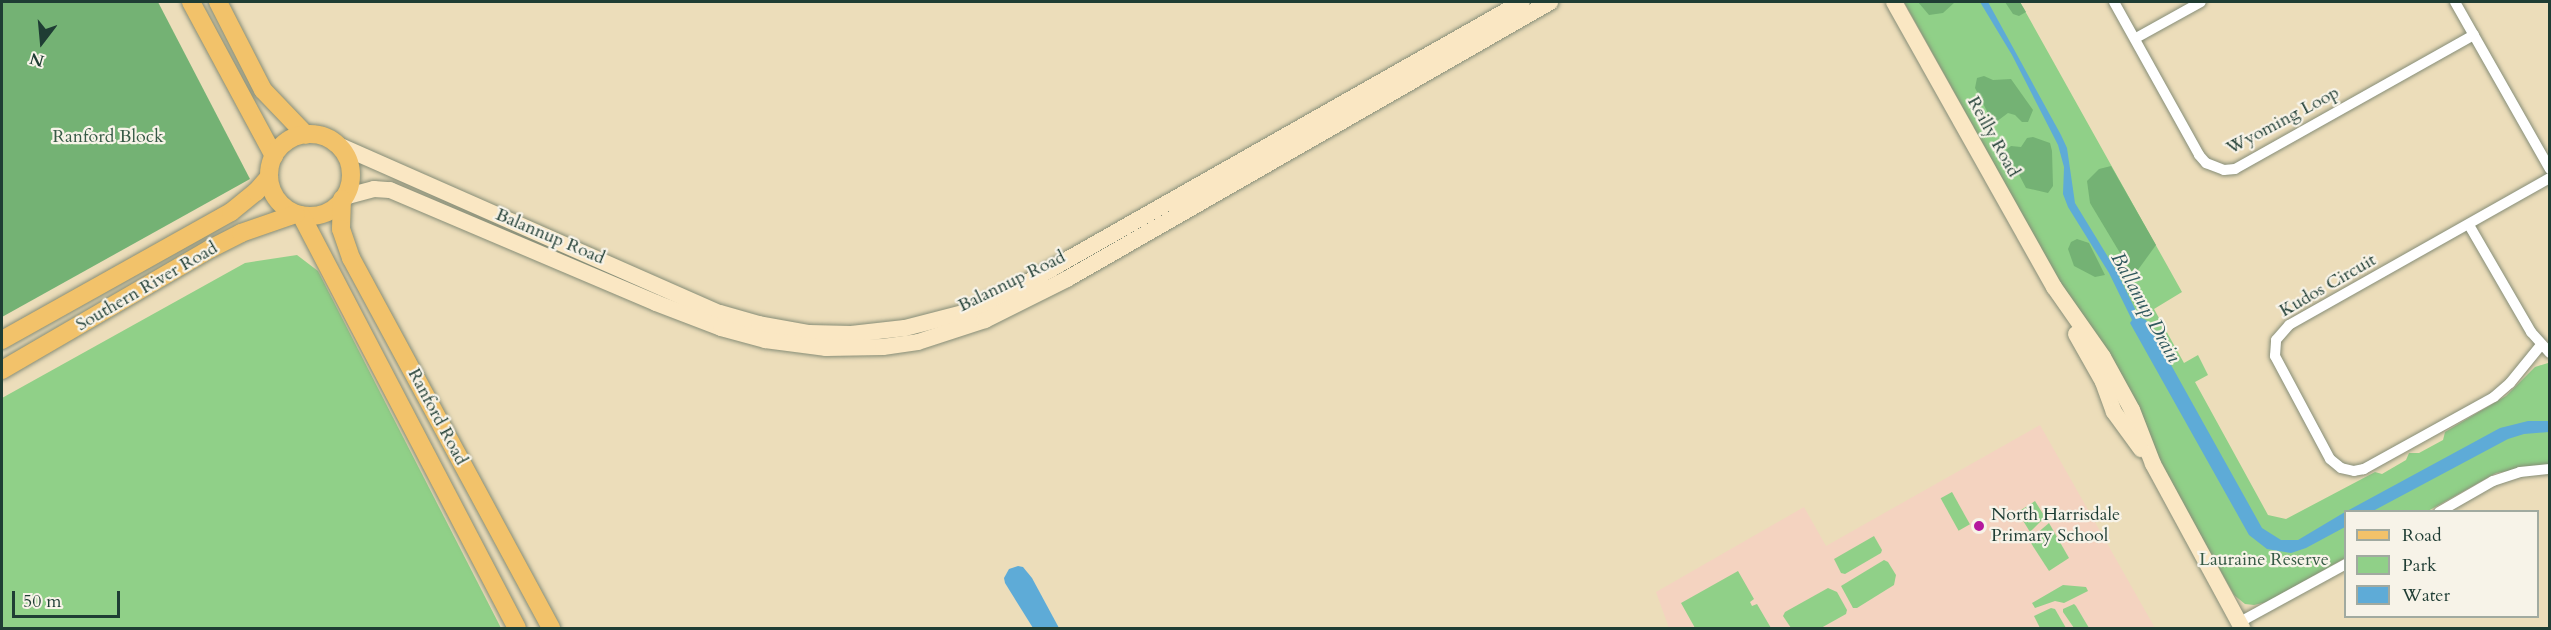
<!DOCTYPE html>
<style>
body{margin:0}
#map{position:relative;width:2551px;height:630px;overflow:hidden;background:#ecddba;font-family:Cardo,serif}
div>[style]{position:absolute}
.built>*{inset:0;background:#f4d3c0}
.green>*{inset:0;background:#90d088;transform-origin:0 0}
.forest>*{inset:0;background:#74b274}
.water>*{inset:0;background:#5eabd7}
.roads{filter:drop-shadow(0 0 2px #868d77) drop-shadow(0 0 2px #868d77)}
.street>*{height:10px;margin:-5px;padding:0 5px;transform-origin:5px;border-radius:5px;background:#fff}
.secondary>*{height:16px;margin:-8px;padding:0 8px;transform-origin:8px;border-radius:8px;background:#fae7c3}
.primary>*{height:18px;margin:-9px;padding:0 9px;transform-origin:9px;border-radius:9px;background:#f2c26a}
.primary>.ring{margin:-9px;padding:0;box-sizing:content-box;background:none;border:18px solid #f2c26a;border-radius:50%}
.dots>*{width:16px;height:16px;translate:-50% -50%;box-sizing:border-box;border:3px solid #f7f3e8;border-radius:50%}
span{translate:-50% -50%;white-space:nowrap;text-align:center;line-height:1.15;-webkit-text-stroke:4.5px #f7f3e8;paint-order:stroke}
.street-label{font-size:18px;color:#1f3d34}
.park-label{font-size:18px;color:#365a45}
.poi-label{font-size:18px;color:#1f3d34}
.left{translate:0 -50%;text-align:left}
.water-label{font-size:20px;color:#2f585d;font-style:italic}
.frame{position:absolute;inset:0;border:3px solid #1f3d34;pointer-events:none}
.legend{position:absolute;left:2344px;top:510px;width:195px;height:108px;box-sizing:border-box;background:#f7f3e8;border:2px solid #a1aaa0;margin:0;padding:8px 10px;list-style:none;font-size:18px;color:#1f3d34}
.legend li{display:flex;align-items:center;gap:12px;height:30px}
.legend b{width:30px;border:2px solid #a1aaa0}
.north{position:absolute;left:12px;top:12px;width:60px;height:60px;-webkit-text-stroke:4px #f7f3e8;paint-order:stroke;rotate:196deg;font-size:16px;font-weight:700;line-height:24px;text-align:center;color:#1f3d34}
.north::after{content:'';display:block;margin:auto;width:21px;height:27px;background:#1f3d34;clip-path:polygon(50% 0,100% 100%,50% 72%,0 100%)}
.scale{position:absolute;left:12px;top:591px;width:108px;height:27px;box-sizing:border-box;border:3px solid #1f3d34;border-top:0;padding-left:8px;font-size:18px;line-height:21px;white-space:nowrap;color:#1f3d34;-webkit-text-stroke:4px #f7f3e8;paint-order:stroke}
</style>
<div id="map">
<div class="built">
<i style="clip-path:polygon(2040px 425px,2155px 628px,1669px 628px,1656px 592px,1804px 507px,1826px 546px)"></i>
</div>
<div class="green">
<i style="clip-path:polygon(1904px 2px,2020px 2px,2182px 292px,2154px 309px,2184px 363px,2198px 355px,2208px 375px,2195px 382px,2268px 515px,2286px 519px,2375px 472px,2382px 474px,2406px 460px,2409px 453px,2419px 453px,2443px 440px,2445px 432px,2506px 396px,2535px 367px,2548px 363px,2549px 464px,2496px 473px,2428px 511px,2346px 512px,2345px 558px,2267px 602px,2254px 605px,2245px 604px,2234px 595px)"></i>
<i style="clip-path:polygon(297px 255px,318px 271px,501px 628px,2px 628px,2px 398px,245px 263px)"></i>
<i style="left:1952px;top:492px;width:37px;height:13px;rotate:61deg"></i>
<i style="clip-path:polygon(2035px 501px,2045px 517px,2030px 532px,2022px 519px,2018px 520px,2015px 514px)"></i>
<i style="clip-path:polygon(2049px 523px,2069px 558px,2049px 571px,2029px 540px)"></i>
<i style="clip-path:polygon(1874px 536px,1882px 550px,1881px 553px,1845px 574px,1841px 573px,1834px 559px)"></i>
<i style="clip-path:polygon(1884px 560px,1888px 562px,1896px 575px,1894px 585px,1857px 608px,1853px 608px,1841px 586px)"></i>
<i style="clip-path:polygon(1738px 571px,1754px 599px,1750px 602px,1752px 606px,1757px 604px,1771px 628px,1695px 628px,1681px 603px)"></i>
<i style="clip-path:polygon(2063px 585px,2086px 587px,2088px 591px,2064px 603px,2055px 601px,2035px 608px,2032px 603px)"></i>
<i style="clip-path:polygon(1828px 588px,1837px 592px,1847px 610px,1846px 614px,1821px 628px,1791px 628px,1783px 616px,1785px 612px)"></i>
<i style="clip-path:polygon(2074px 604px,2076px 606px,2089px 628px,2074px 628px,2063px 612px,2063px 609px)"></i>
<i style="clip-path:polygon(2051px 608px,2055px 609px,2066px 628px,2040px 628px,2034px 616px)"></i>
</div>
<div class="forest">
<i style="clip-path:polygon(2px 2px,158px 2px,250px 179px,2px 317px)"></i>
<i style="clip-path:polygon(1918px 2px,1955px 2px,1943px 13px,1929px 15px)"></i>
<i style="clip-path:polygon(2005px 2px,2020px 2px,2026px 12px,2019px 16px,2013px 14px)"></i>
<i style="clip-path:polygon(1984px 76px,1993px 80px,2011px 79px,2033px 110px,2028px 122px,2022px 122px,2015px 115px,2008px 113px,1996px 122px,1990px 117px,1975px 88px,1977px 78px)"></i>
<i style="clip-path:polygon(2033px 137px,2050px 143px,2052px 151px,2053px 186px,2048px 193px,2026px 188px,2006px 150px,2011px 146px,2021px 147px,2027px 138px)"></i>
<i style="clip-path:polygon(2111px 166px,2156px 245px,2135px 274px,2132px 273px,2090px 203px,2087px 181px,2099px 169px)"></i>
<i style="clip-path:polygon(2077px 239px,2089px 243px,2105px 275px,2095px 277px,2074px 266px,2068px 249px,2071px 242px)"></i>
</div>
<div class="water">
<i style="clip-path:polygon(1980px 2px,1988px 2px,2061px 135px,2067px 148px,2075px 203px,2116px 270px,2139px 317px,2146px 320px,2262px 528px,2281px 540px,2298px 540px,2345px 512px,2345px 527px,2306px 548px,2291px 553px,2267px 549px,2249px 535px,2130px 323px,2132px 320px,2109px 273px,2068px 207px,2063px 194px,2064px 167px,2058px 145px,2012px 55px)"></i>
<i style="clip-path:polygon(2528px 421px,2549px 421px,2549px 432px,2524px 434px,2508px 439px,2373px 511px,2347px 511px,2500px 428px)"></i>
<i style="clip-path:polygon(1018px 566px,1023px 567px,1032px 578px,1059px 628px,1033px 628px,1005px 583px,1004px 578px,1009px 569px)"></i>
</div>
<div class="roads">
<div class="street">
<i style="left:2114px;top:2px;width:175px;rotate:60.9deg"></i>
<i style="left:2199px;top:155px;width:11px;rotate:49deg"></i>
<i style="left:2206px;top:163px;width:19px;rotate:21deg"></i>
<i style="left:2224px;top:170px;width:11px;rotate:-5deg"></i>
<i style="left:2235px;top:169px;width:274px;rotate:-29.3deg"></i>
<i style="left:2455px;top:2px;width:192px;rotate:60.4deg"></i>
<i style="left:2136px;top:38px;width:74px;rotate:-29deg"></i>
<i style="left:2469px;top:225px;width:124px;rotate:59.9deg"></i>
<i style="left:2531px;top:332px;width:28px;rotate:48deg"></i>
<i style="left:2541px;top:345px;width:49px;rotate:129.2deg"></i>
<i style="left:2510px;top:383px;width:21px;rotate:139deg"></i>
<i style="left:2494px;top:397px;width:149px;rotate:151deg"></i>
<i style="left:2364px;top:469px;width:10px;rotate:169deg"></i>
<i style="left:2354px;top:471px;width:13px;rotate:-167deg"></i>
<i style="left:2341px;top:468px;width:14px;rotate:-141deg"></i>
<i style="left:2330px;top:459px;width:117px;rotate:-118.1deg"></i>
<i style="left:2275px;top:356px;width:16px;rotate:-86deg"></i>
<i style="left:2276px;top:340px;width:20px;rotate:-49deg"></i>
<i style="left:2289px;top:325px;width:300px;rotate:-29.4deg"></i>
<i style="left:2439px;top:512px;width:62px;rotate:-29.9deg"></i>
<i style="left:2493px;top:481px;width:28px;rotate:-18deg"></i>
<i style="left:2520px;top:472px;width:30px;rotate:-6deg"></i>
<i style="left:2240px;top:622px;width:121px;rotate:-28.7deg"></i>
</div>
<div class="secondary">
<i style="left:1894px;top:2px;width:327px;rotate:60.7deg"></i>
<i style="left:2054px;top:287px;width:85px;rotate:55deg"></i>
<i style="left:2103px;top:357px;width:60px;rotate:61.3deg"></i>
<i style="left:2132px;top:410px;width:58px;rotate:68.7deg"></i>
<i style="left:2153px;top:464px;width:187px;rotate:61.5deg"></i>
<i style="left:336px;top:144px;width:420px;rotate:23.8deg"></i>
<i style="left:720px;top:313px;width:41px;rotate:15.8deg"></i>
<i style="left:759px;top:324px;width:51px;rotate:10.2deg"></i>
<i style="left:809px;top:333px;width:42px;rotate:1.4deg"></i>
<i style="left:851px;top:334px;width:54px;rotate:-6.3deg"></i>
<i style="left:905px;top:328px;width:60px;rotate:-14.5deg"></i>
<i style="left:963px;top:313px;width:54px;rotate:-24.2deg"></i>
<i style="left:1012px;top:291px;width:586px;rotate:-29.54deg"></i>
<i style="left:344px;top:197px;width:31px;rotate:-15deg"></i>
<i style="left:374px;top:189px;width:16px;rotate:4deg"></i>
<i style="left:390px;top:190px;width:289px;rotate:23deg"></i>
<i style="left:656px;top:303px;width:70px;rotate:21deg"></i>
<i style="left:721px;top:328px;width:46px;rotate:15.3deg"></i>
<i style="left:765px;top:340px;width:62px;rotate:7.5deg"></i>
<i style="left:826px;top:348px;width:57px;rotate:-1deg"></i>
<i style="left:883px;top:347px;width:35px;rotate:-8deg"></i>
<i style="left:918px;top:342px;width:71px;rotate:-18.2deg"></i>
<i style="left:985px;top:320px;width:92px;rotate:-26.6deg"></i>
<i style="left:1067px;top:279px;width:557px;rotate:-29.83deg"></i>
<i style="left:2076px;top:334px;width:55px;rotate:60.6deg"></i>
<i style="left:2103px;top:382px;width:32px;rotate:70deg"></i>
<i style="left:2114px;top:412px;width:46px;rotate:53.9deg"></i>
</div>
<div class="primary">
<i style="left:191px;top:2px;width:175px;rotate:61.7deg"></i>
<i style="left:218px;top:2px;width:99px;rotate:62.9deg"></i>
<i style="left:263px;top:90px;width:62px;rotate:46.3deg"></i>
<i class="ring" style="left:269px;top:134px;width:64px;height:64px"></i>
<i style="left:342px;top:199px;width:30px;rotate:92deg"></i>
<i style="left:341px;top:229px;width:31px;rotate:71deg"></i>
<i style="left:351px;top:258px;width:421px;rotate:61.6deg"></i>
<i style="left:301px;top:215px;width:466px;rotate:62.4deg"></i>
<i style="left:2px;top:340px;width:262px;rotate:-29.2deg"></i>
<i style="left:231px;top:212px;width:32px;rotate:-39deg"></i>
<i style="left:256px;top:192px;width:20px;rotate:-49deg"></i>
<i style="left:2px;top:370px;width:241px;rotate:-30.2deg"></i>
<i style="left:210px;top:249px;width:35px;rotate:-27deg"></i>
<i style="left:241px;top:233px;width:58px;rotate:-19.1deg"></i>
</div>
</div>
<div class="dots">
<i style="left:1979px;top:526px;background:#b5179e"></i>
</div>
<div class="street-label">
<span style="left:2283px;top:121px;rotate:-28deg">Wyoming Loop</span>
<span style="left:1993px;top:137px;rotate:61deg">Reilly Road</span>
<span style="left:550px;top:237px;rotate:23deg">Balannup Road</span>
<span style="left:1012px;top:282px;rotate:-26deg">Balannup Road</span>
<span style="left:2328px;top:286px;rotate:-30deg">Kudos Circuit</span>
<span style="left:147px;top:287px;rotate:-30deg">Southern River Road</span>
<span style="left:437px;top:417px;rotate:62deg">Ranford Road</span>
</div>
<div class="park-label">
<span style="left:108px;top:137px">Ranford Block</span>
<span style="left:2264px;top:560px">Lauraine Reserve</span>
</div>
<div class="poi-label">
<span class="left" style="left:1991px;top:526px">North Harrisdale<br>Primary School</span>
</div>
<div class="water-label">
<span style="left:2146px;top:307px;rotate:61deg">Ballanup Drain</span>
</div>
<div class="frame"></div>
<ul class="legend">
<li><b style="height:8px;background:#f2c26a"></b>Road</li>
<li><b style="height:16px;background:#90d088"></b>Park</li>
<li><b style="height:16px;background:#5eabd7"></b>Water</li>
</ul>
<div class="north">N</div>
<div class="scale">50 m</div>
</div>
